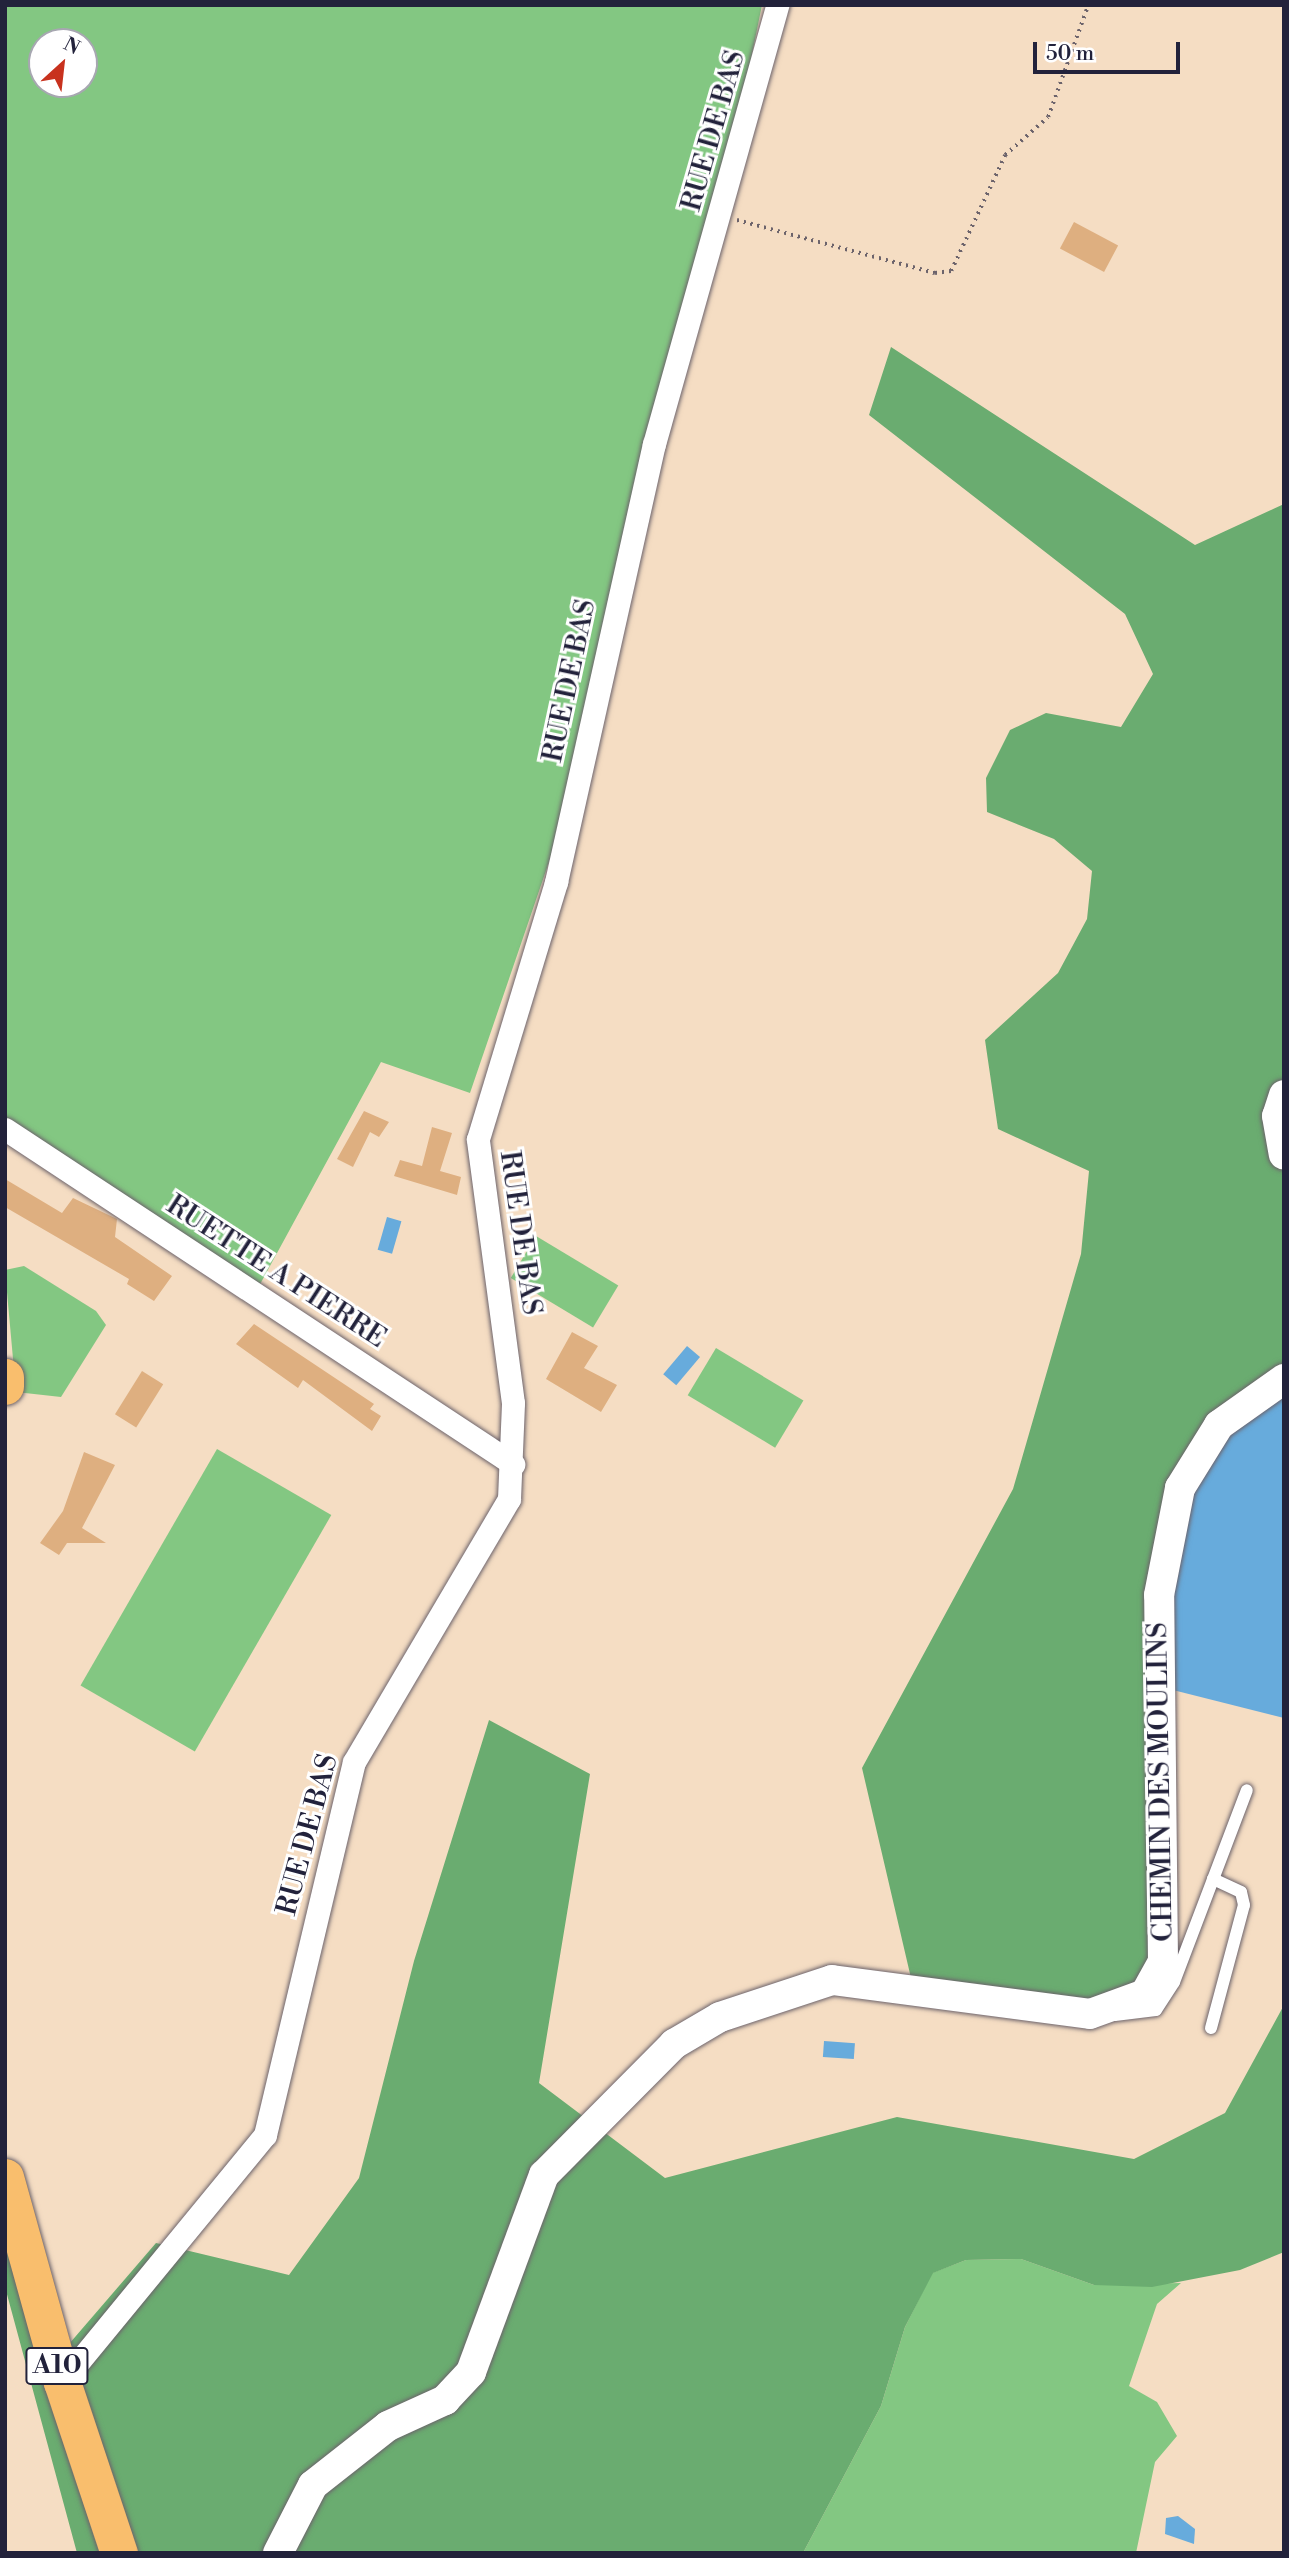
<!DOCTYPE html>
<style>
body{margin:0}
#map{position:relative;width:1289px;height:2558px;overflow:hidden;background:#f5ddc3;font-family:"Libre Bodoni",serif}
div>[style]{position:absolute}
.green>*{inset:0;background:#83c782;transform-origin:0 0}
.forest>*{inset:0;background:#6aac70}
.water>*{inset:0;background:#67abdc;transform-origin:0 0}
.building>*{inset:0;background:#deaf80;transform-origin:0 0}
.path>*{height:3.5px;margin-top:-1.75px;transform-origin:0;background:repeating-linear-gradient(90deg,#6c636b 0 2px,transparent 0 7px)}
.roads{filter:drop-shadow(0 0 2px #6c636b) drop-shadow(0 0 2px #6c636b)}
.service>*{height:12px;margin:-6px;padding:0 6px;transform-origin:6px;border-radius:6px;background:#fff}
.minor>*{height:23px;margin:-11.5px;padding:0 11.5px;transform-origin:11.5px;border-radius:11.5px;background:#fff}
.tertiary>*{height:30px;margin:-15px;padding:0 15px;transform-origin:15px;border-radius:15px;background:#fff}
.primary>*{height:37px;margin:-18.5px;padding:0 18.5px;transform-origin:18.5px;border-radius:18.5px;background:#f9be6d}
span{translate:-50% -50%;white-space:nowrap;text-align:center;line-height:1.15;-webkit-text-stroke:6px #fff;paint-order:stroke}
.shield-label span{padding:2px 5px;background:#fff;border:2px solid;border-radius:5px;-webkit-text-stroke-width:0}
.shield-label{font-size:26px;color:#22223b;font-weight:700}
.street-label{font-size:28px;color:#22223b}
.frame{position:absolute;inset:0;border:7px solid #22223b;pointer-events:none}
.north{position:absolute;left:28px;top:28px;width:70px;height:70px;box-sizing:border-box;background:#fff;border:2px solid #a7a7b1;border-radius:50%;rotate:27deg;font-size:19px;font-weight:700;line-height:28px;text-align:center;color:#22223b}
.north::after{content:'';display:block;margin:auto;width:24px;height:32px;background:#c8321e;clip-path:polygon(50% 0,100% 100%,50% 72%,0 100%)}
.scale{position:absolute;left:1033px;top:42px;width:147px;height:32px;box-sizing:border-box;border:4px solid #22223b;border-top:0;padding-left:9px;font-size:21px;line-height:24px;white-space:nowrap;color:#22223b;-webkit-text-stroke:5px #fff;paint-order:stroke}
</style>
<div id="map">
<div class="green">
<i style="clip-path:polygon(evenodd,5px 5px,762px 5px,738px 123px,551px 856px,470px 1093px,381px 1062px,258px 1288px,5px 1120px,5px 5px,42px 42px,84px 42px,84px 84px,42px 84px,42px 42px)"></i>
<i style="left:536px;top:1236px;width:96px;height:49px;rotate:31deg"></i>
<i style="clip-path:polygon(24px 1266px,96px 1311px,106px 1325px,61px 1397px,16px 1392px,5px 1270px)"></i>
<i style="left:716px;top:1348px;width:102px;height:55px;rotate:31deg"></i>
<i style="left:217px;top:1449px;width:132px;height:273px;rotate:30deg"></i>
<i style="clip-path:polygon(1021px 2259px,1094px 2285px,1181px 2283px,1157px 2304px,1129px 2386px,1157px 2402px,1177px 2436px,1155px 2462px,1136px 2553px,803px 2553px,881px 2406px,905px 2327px,932px 2273px,966px 2260px)"></i>
</div>
<div class="forest">
<i style="clip-path:polygon(891px 347px,1195px 545px,1284px 504px,1284px 1386px,1180px 1488px,1163px 1961px,1145px 1994px,1090px 2014px,914px 1991px,862px 1768px,1013px 1489px,1081px 1254px,1089px 1171px,998px 1129px,985px 1040px,1058px 973px,1087px 919px,1092px 871px,1054px 839px,987px 812px,986px 778px,1010px 730px,1046px 713px,1121px 727px,1153px 674px,1125px 614px,869px 415px)"></i>
<i style="clip-path:polygon(489px 1720px,590px 1774px,539px 2083px,665px 2178px,897px 2117px,1134px 2159px,1225px 2113px,1284px 2005px,1284px 2252px,1240px 2270px,1152px 2287px,1094px 2285px,1021px 2259px,966px 2260px,933px 2273px,905px 2327px,881px 2406px,803px 2553px,77px 2553px,5px 2287px,5px 2234px,63px 2351px,156px 2243px,289px 2275px,359px 2178px,414px 1961px)"></i>
</div>
<div class="water">
<i style="left:387px;top:1217px;width:15px;height:34px;rotate:16deg"></i>
<i style="left:687px;top:1346px;width:17px;height:37px;rotate:40deg"></i>
<i style="clip-path:polygon(1284px 1386px,1284px 1718px,1165px 1688px,1161px 1583px,1219px 1425px)"></i>
<i style="left:824px;top:2041px;width:31px;height:16px;rotate:4deg"></i>
<i style="clip-path:polygon(1178px 2516px,1195px 2529px,1194px 2544px,1165px 2534px,1166px 2518px)"></i>
</div>
<div class="building">
<i style="left:1074px;top:222px;width:50px;height:30px;rotate:28deg"></i>
<i style="clip-path:polygon(364px 1111px,389px 1122px,379px 1137px,370px 1132px,353px 1167px,337px 1159px)"></i>
<i style="clip-path:polygon(432px 1127px,452px 1133px,440px 1171px,461px 1177px,457px 1195px,394px 1176px,400px 1160px,422px 1166px)"></i>
<i style="clip-path:polygon(5px 1179px,62px 1213px,73px 1198px,117px 1219px,115px 1237px,172px 1276px,154px 1301px,127px 1284px,129px 1279px,5px 1207px)"></i>
<i style="clip-path:polygon(254px 1324px,374px 1404px,370px 1409px,381px 1416px,372px 1431px,303px 1380px,298px 1388px,236px 1344px)"></i>
<i style="clip-path:polygon(572px 1332px,598px 1346px,584px 1368px,617px 1385px,601px 1412px,546px 1379px)"></i>
<i style="left:142px;top:1371px;width:25px;height:51px;rotate:32deg"></i>
<i style="clip-path:polygon(84px 1452px,115px 1465px,82px 1528px,106px 1543px,67px 1543px,59px 1555px,40px 1543px,63px 1511px)"></i>
</div>
<div class="path">
<i style="left:737px;top:220px;width:205px;rotate:15deg"></i>
<i style="left:935px;top:273px;width:16px;rotate:-7deg"></i>
<i style="left:951px;top:271px;width:128px;rotate:-65deg"></i>
<i style="left:1005px;top:155px;width:57px;rotate:-41.5deg"></i>
<i style="left:1048px;top:117px;width:119px;rotate:-70.3deg"></i>
</div>
<div class="roads">
<div class="service">
<i style="left:1115px;top:2015px;width:41px;rotate:-7deg"></i>
<i style="left:1156px;top:2010px;width:33px;rotate:-57deg"></i>
<i style="left:1174px;top:1982px;width:205px;rotate:-69.2deg"></i>
<i style="left:1211px;top:2028px;width:127px;rotate:-75deg"></i>
<i style="left:1244px;top:1905px;width:13px;rotate:-103deg"></i>
<i style="left:1241px;top:1892px;width:31px;rotate:-155deg"></i>
</div>
<div class="minor">
<i style="left:5px;top:1129px;width:609px;rotate:33.4deg"></i>
<i style="left:62px;top:2382px;width:320px;rotate:-50.6deg"></i>
<i style="left:265px;top:2135px;width:383px;rotate:-76.6deg"></i>
<i style="left:354px;top:1762px;width:305px;rotate:-59.5deg"></i>
<i style="left:509px;top:1499px;width:96px;rotate:-87.6deg"></i>
<i style="left:513px;top:1403px;width:266px;rotate:-97.6deg"></i>
<i style="left:478px;top:1139px;width:269px;rotate:-73.1deg"></i>
<i style="left:556px;top:882px;width:449px;rotate:-77.4deg"></i>
<i style="left:654px;top:444px;width:456px;rotate:-74.3deg"></i>
</div>
<div class="tertiary">
<i style="left:1284px;top:1095px;width:22px;rotate:108deg"></i>
<i style="left:1277px;top:1116px;width:39px;rotate:80deg"></i>
<i style="left:278px;top:2553px;width:76px;rotate:-62.8deg"></i>
<i style="left:313px;top:2485px;width:95px;rotate:-38.2deg"></i>
<i style="left:388px;top:2426px;width:63px;rotate:-24.5deg"></i>
<i style="left:445px;top:2400px;width:38px;rotate:-47deg"></i>
<i style="left:471px;top:2372px;width:210px;rotate:-69.7deg"></i>
<i style="left:544px;top:2175px;width:185px;rotate:-45.2deg"></i>
<i style="left:674px;top:2044px;width:53px;rotate:-30.4deg"></i>
<i style="left:720px;top:2017px;width:118px;rotate:-18.3deg"></i>
<i style="left:832px;top:1980px;width:260px;rotate:7.5deg"></i>
<i style="left:1090px;top:2014px;width:59px;rotate:-20deg"></i>
<i style="left:1145px;top:1994px;width:38px;rotate:-61deg"></i>
<i style="left:1163px;top:1961px;width:366px;rotate:-90.6deg"></i>
<i style="left:1159px;top:1595px;width:109px;rotate:-78.9deg"></i>
<i style="left:1180px;top:1488px;width:74px;rotate:-58.2deg"></i>
<i style="left:1219px;top:1425px;width:80px;rotate:-35.3deg"></i>
</div>
<div class="primary">
<i style="left:5px;top:1377px;width:9px;rotate:90deg"></i>
<i style="left:5px;top:2177px;width:213px;rotate:74.5deg"></i>
<i style="left:62px;top:2382px;width:180px;rotate:71.6deg"></i>
</div>
</div>
<div class="shield-label">
<span style="left:57px;top:2366px">A10</span>
</div>
<div class="street-label">
<span style="left:714px;top:131px;rotate:-74deg">RUE DE BAS</span>
<span style="left:570px;top:681px;rotate:-78deg">RUE DE BAS</span>
<span style="left:520px;top:1233px;rotate:82deg">RUE DE BAS</span>
<span style="left:276px;top:1272px;rotate:33deg">RUETTE A PIERRE</span>
<span style="left:1161px;top:1782px;rotate:-91deg">CHEMIN DES MOULINS</span>
<span style="left:308px;top:1835px;rotate:-75deg">RUE DE BAS</span>
</div>
<div class="frame"></div>
<div class="north">N</div>
<div class="scale">50 m</div>
</div>
